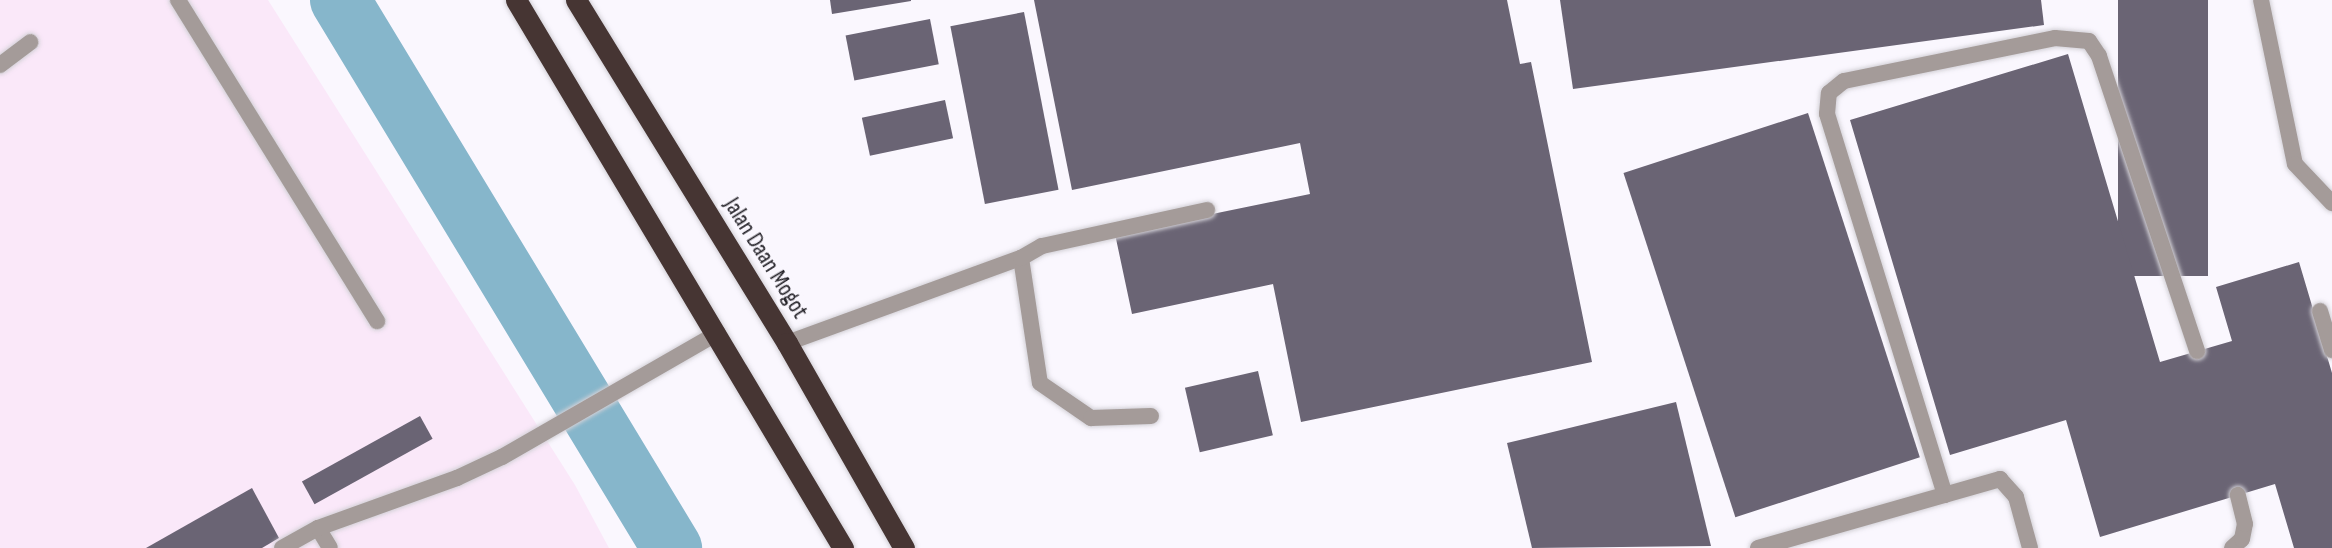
<!DOCTYPE html>
<style>
body{margin:0}
#map{position:relative;width:2332px;height:548px;overflow:hidden;background:#faf7fe;font-family:"Sofia Sans Condensed",sans-serif}
div>[style]{position:absolute}
.industrial>*{inset:0;background:#fae8f9}
.river>*{height:60px;margin:-30px;padding:0 30px;transform-origin:30px;border-radius:30px;background:#86b6cb}
.building>*{inset:0;background:#6a6474;transform-origin:0 0}
.roads{filter:drop-shadow(0 0 2px #d3d1d7) drop-shadow(0 0 2px #d3d1d7)}
.lane>*{height:16px;margin:-8px;padding:0 8px;transform-origin:8px;border-radius:8px;background:#a49b99}
.highway>*{height:21px;margin:-10.5px;padding:0 10.5px;transform-origin:10.5px;border-radius:10.5px;background:#463533}
span{translate:-50% -50%;white-space:nowrap;text-align:center;line-height:1.15;-webkit-text-stroke:7px #faf7fe;paint-order:stroke}
.street-label{font-size:24px;color:#242228}
</style>
<div id="map">
<div class="industrial">
<i style="clip-path:polygon(0 0,268px 0,575px 485px,609px 548px,0 548px)"></i>
</div>
<div class="river">
<i style="left:340px;top:0;width:641px;rotate:58.79deg"></i>
</div>
<div class="building">
<i style="clip-path:polygon(830px 0,911px 0,911px 1px,832px 14px)"></i>
<i style="clip-path:polygon(1034px 0,1507px 0,1520px 64px,1531px 62px,1592px 362px,1301px 422px,1273px 284px,1132px 314px,1115px 234px,1310px 194px,1300px 143px,1072px 190px)"></i>
<i style="clip-path:polygon(1560px 0,2041px 0,2044px 25px,1573px 89px)"></i>
<i style="left:2118px;top:0;width:90px;height:276px"></i>
<i style="left:1024px;top:12px;width:181px;height:75px;rotate:79deg"></i>
<i style="left:930px;top:19px;width:46px;height:86px;rotate:79deg"></i>
<i style="clip-path:polygon(2068px 54px,2160px 362px,2232px 341px,2216px 287px,2299px 262px,2332px 373px,2332px 548px,2294px 548px,2275px 484px,2100px 537px,2066px 420px,1950px 455px,1850px 120px)"></i>
<i style="left:945px;top:100px;width:39px;height:85px;rotate:78deg"></i>
<i style="left:1808px;top:113px;width:362px;height:194px;rotate:72deg"></i>
<i style="left:1258px;top:371px;width:66px;height:75px;rotate:77deg"></i>
<i style="clip-path:polygon(1676px 402px,1711px 546px,1532px 548px,1507px 443px)"></i>
<i style="left:420px;top:416px;width:26px;height:135px;rotate:61deg"></i>
<i style="clip-path:polygon(252px 488px,279px 538px,262px 548px,146px 548px)"></i>
</div>
<div class="roads">
<div class="lane">
<i style="left:178px;top:0;width:378px;rotate:58.2deg"></i>
<i style="left:2261px;top:0;width:167px;rotate:78.3deg"></i>
<i style="left:2295px;top:164px;width:54px;rotate:46.5deg"></i>
<i style="left:0;top:65px;width:38px;rotate:-37deg"></i>
<i style="left:1021px;top:258px;width:126px;rotate:81.4deg"></i>
<i style="left:1040px;top:383px;width:62px;rotate:34.5deg"></i>
<i style="left:1091px;top:418px;width:60px;rotate:-1.9deg"></i>
<i style="left:2320px;top:311px;width:41px;rotate:72.9deg"></i>
<i style="left:787px;top:343px;width:249px;rotate:-20deg"></i>
<i style="left:1021px;top:258px;width:24px;rotate:-30deg"></i>
<i style="left:1042px;top:246px;width:169px;rotate:-12.3deg"></i>
<i style="left:1945px;top:495px;width:399px;rotate:-107.2deg"></i>
<i style="left:1827px;top:114px;width:21px;rotate:-85deg"></i>
<i style="left:1829px;top:93px;width:19px;rotate:-39deg"></i>
<i style="left:1844px;top:81px;width:215px;rotate:-11.5deg"></i>
<i style="left:2055px;top:38px;width:34px;rotate:5deg"></i>
<i style="left:2089px;top:41px;width:18px;rotate:56deg"></i>
<i style="left:2099px;top:56px;width:311px;rotate:71.6deg"></i>
<i style="left:318px;top:528px;width:23px;rotate:59deg"></i>
<i style="left:282px;top:548px;width:41px;rotate:-29.1deg"></i>
<i style="left:318px;top:528px;width:148px;rotate:-19.8deg"></i>
<i style="left:457px;top:478px;width:50px;rotate:-25deg"></i>
<i style="left:502px;top:457px;width:249px;rotate:-29.9deg"></i>
<i style="left:1758px;top:548px;width:252px;rotate:-15.9deg"></i>
<i style="left:2000px;top:479px;width:24px;rotate:48deg"></i>
<i style="left:2016px;top:497px;width:53px;rotate:74.6deg"></i>
<i style="left:2232px;top:548px;width:13px;rotate:-42deg"></i>
<i style="left:2242px;top:539px;width:15px;rotate:-79deg"></i>
<i style="left:2245px;top:524px;width:30px;rotate:-104deg"></i>
</div>
<div class="highway">
<i style="left:516px;top:0;width:638px;rotate:59.17deg"></i>
<i style="left:576px;top:0;width:403px;rotate:58.4deg"></i>
<i style="left:787px;top:343px;width:236px;rotate:60.3deg"></i>
</div>
</div>
<div class="street-label">
<span style="left:766px;top:258px;rotate:58deg">Jalan Daan Mogot</span>
</div>
</div>
